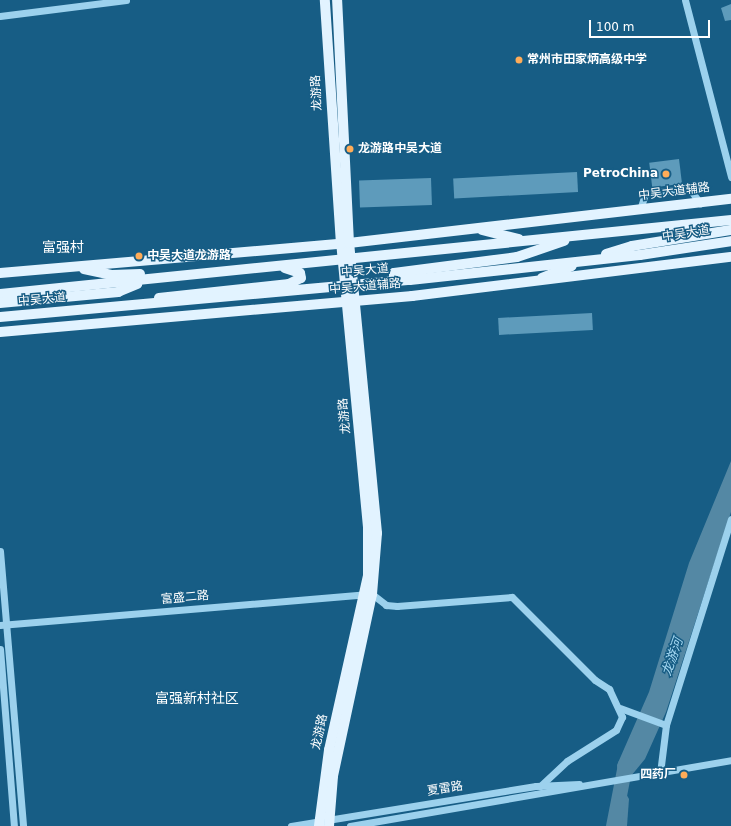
<!DOCTYPE html>
<meta charset="utf-8">
<style>
body{margin:0}
#map{position:relative;width:731px;height:826px;overflow:hidden;background:#175d85;font-family:"DejaVu Sans","Noto Sans SC",sans-serif}
div>[style]{position:absolute}
.water>*{inset:0;background:#5488a4}
.river>*{height:15px;margin:-7.5px;padding:0 7.5px;transform-origin:7.5px;border-radius:7.5px;background:#5488a4}
.building>*{inset:0;background:#5e9bbb;transform-origin:0 0}
.minor>*{height:7px;margin:-3.5px;padding:0 3.5px;transform-origin:3.5px;border-radius:3.5px;background:#9cd1ed}
.major>*{height:10px;margin:-5px;padding:0 5px;transform-origin:5px;border-radius:5px;background:#e2f3ff}
.dots>*{width:11px;height:11px;translate:-50% -50%;box-sizing:border-box;border:2px solid #175d85;border-radius:50%}
span{translate:-50% -50%;white-space:nowrap;text-align:center;line-height:1.15;-webkit-text-stroke:3px #175d85;paint-order:stroke}
.poi-label{font-size:12px;color:#fff;font-weight:700}
.left{translate:0 -50%;text-align:left}
.right{translate:-100% -50%;text-align:right}
.street-label{font-size:12px;color:#fff}
.water-label{font-size:13px;color:#a7daf4;font-style:italic}
.quarter-label{font-size:14px;color:#fff}
.scale{position:absolute;left:589px;top:20px;width:121px;height:18px;box-sizing:border-box;border:2px solid #fff;border-top:0;padding-left:5px;font-size:12px;line-height:14px;white-space:nowrap;color:#fff;-webkit-text-stroke:3px #175d85;paint-order:stroke}
</style>
<div id="map">
<div class="water">
<i style="clip-path:polygon(731px 461px,731px 512px,666px 712px,645px 759px,631px 776px,618px 778px,617px 765px,649px 692px,689px 563px)"></i>
<i style="clip-path:polygon(615px 790px,624px 790px,629px 799px,627px 826px,607px 826px)"></i>
</div>
<div class="river">
<i style="left:613px;top:826px;width:63px;rotate:-79deg"></i>
</div>
<div class="building">
<i style="clip-path:polygon(731px 4px,731px 20px,725px 21px,721px 8px)"></i>
<i style="left:679px;top:159px;width:25px;height:30px;rotate:83deg"></i>
<i style="left:577px;top:172px;width:20px;height:124px;rotate:87deg"></i>
<i style="left:431px;top:178px;width:27px;height:72px;rotate:88deg"></i>
<i style="left:592px;top:313px;width:17px;height:94px;rotate:87deg"></i>
</div>
<div class="minor">
<i style="left:685px;top:0;width:183px;rotate:75.4deg"></i>
<i style="left:0;top:16px;width:127px;rotate:-7.2deg"></i>
<i style="left:640px;top:210px;width:17px;rotate:-73deg"></i>
<i style="left:645px;top:194px;width:44px;rotate:-7.8deg"></i>
<i style="left:689px;top:188px;width:19px;rotate:54deg"></i>
<i style="left:0;top:551px;width:276px;rotate:85.2deg"></i>
<i style="left:0;top:625px;width:373px;rotate:-4.8deg"></i>
<i style="left:372px;top:594px;width:18px;rotate:38deg"></i>
<i style="left:386px;top:605px;width:11px;rotate:5deg"></i>
<i style="left:397px;top:606px;width:115px;rotate:-4.5deg"></i>
<i style="left:512px;top:597px;width:117px;rotate:45deg"></i>
<i style="left:595px;top:680px;width:17px;rotate:33deg"></i>
<i style="left:609px;top:689px;width:31px;rotate:65deg"></i>
<i style="left:622px;top:717px;width:14px;rotate:115deg"></i>
<i style="left:616px;top:730px;width:58px;rotate:147.7deg"></i>
<i style="left:567px;top:761px;width:37px;rotate:137deg"></i>
<i style="left:0;top:649px;width:178px;rotate:85.5deg"></i>
<i style="left:620px;top:708px;width:49px;rotate:20.3deg"></i>
<i style="left:666px;top:725px;width:48px;rotate:97.1deg"></i>
<i style="left:666px;top:725px;width:216px;rotate:-72.5deg"></i>
<i style="left:291px;top:826px;width:248px;rotate:-9.3deg"></i>
<i style="left:536px;top:786px;width:43px;rotate:-2.7deg"></i>
<i style="left:350px;top:826px;width:387px;rotate:-9.8deg"></i>
</div>
<div class="major">
<i style="left:482px;top:230px;width:38px;rotate:14deg"></i>
<i style="left:606px;top:254px;width:27px;rotate:-17deg"></i>
<i style="left:632px;top:246px;width:100px;rotate:-9.2deg"></i>
<i style="left:84px;top:269px;width:29px;rotate:12deg"></i>
<i style="left:112px;top:275px;width:28px;rotate:-2deg"></i>
<i style="left:0;top:273px;width:350px;rotate:-4.9deg"></i>
<i style="left:349px;top:243px;width:385px;rotate:-6.6deg"></i>
<i style="left:542px;top:278px;width:32px;rotate:-22deg"></i>
<i style="left:403px;top:279px;width:9px;rotate:-167deg"></i>
<i style="left:394px;top:277px;width:4px;rotate:-90deg"></i>
<i style="left:394px;top:273px;width:124px;rotate:-7.4deg"></i>
<i style="left:517px;top:257px;width:50px;rotate:-18.8deg"></i>
<i style="left:0;top:294px;width:735px;rotate:-5.78deg"></i>
<i style="left:159px;top:298px;width:131px;rotate:-6.1deg"></i>
<i style="left:289px;top:284px;width:13px;rotate:-27deg"></i>
<i style="left:301px;top:278px;width:5px;rotate:-101deg"></i>
<i style="left:300px;top:273px;width:16px;rotate:-162deg"></i>
<i style="left:0;top:303px;width:119px;rotate:-5.3deg"></i>
<i style="left:118px;top:292px;width:21px;rotate:-23deg"></i>
<i style="left:0;top:317px;width:412px;rotate:-5.2deg"></i>
<i style="left:410px;top:280px;width:231px;rotate:-6.2deg"></i>
<i style="left:640px;top:255px;width:92px;rotate:-8.7deg"></i>
<i style="left:0;top:332px;width:414px;rotate:-5deg"></i>
<i style="left:412px;top:296px;width:321px;rotate:-7deg"></i>
<i style="left:319px;top:826px;width:77px;rotate:-82.5deg"></i>
<i style="left:329px;top:750px;width:179px;rotate:-77.4deg"></i>
<i style="left:368px;top:575px;width:48px;rotate:-90deg"></i>
<i style="left:368px;top:527px;width:284px;rotate:-95.4deg"></i>
<i style="left:341px;top:244px;width:245px;rotate:-93.8deg"></i>
<i style="left:329px;top:826px;width:50px;rotate:-85.4deg"></i>
<i style="left:333px;top:776px;width:186px;rotate:-77.9deg"></i>
<i style="left:372px;top:594px;width:61px;rotate:-85.3deg"></i>
<i style="left:377px;top:533px;width:291px;rotate:-95.5deg"></i>
<i style="left:349px;top:243px;width:243px;rotate:-92.8deg"></i>
</div>
<div class="dots">
<i style="left:519px;top:60px;background:#ffac58"></i>
<i style="left:350px;top:149px;background:#ffac58"></i>
<i style="left:666px;top:174px;background:#ffac58"></i>
<i style="left:139px;top:256px;background:#ffac58"></i>
<i style="left:684px;top:775px;background:#ffac58"></i>
</div>
<div class="poi-label">
<span class="left" style="left:527px;top:60px">常州市田家炳高级中学</span>
<span class="left" style="left:358px;top:149px">龙游路中吴大道</span>
<span class="right" style="left:658px;top:174px">PetroChina</span>
<span class="left" style="left:147px;top:256px">中吴大道龙游路</span>
<span class="right" style="left:676px;top:775px">四药厂</span>
</div>
<div class="street-label">
<span style="left:317px;top:93px;rotate:-93deg">龙游路</span>
<span style="left:674px;top:192px;rotate:-7deg">中吴大道辅路</span>
<span style="left:686px;top:234px;rotate:-9deg">中吴大道</span>
<span style="left:365px;top:271px;rotate:-5deg">中吴大道</span>
<span style="left:365px;top:287px;rotate:-5deg">中吴大道辅路</span>
<span style="left:42px;top:300px;rotate:-5deg">中吴大道</span>
<span style="left:345px;top:416px;rotate:-95deg">龙游路</span>
<span style="left:185px;top:598px;rotate:-5deg">富盛二路</span>
<span style="left:320px;top:732px;rotate:-78deg">龙游路</span>
<span style="left:445px;top:789px;rotate:-9deg">夏雷路</span>
</div>
<div class="water-label">
<span style="left:673px;top:657px;rotate:-71deg">龙游河</span>
</div>
<div class="quarter-label">
<span style="left:63px;top:247px">富强村</span>
<span style="left:197px;top:698px">富强新村社区</span>
</div>
<div class="scale">100 m</div>
</div>
